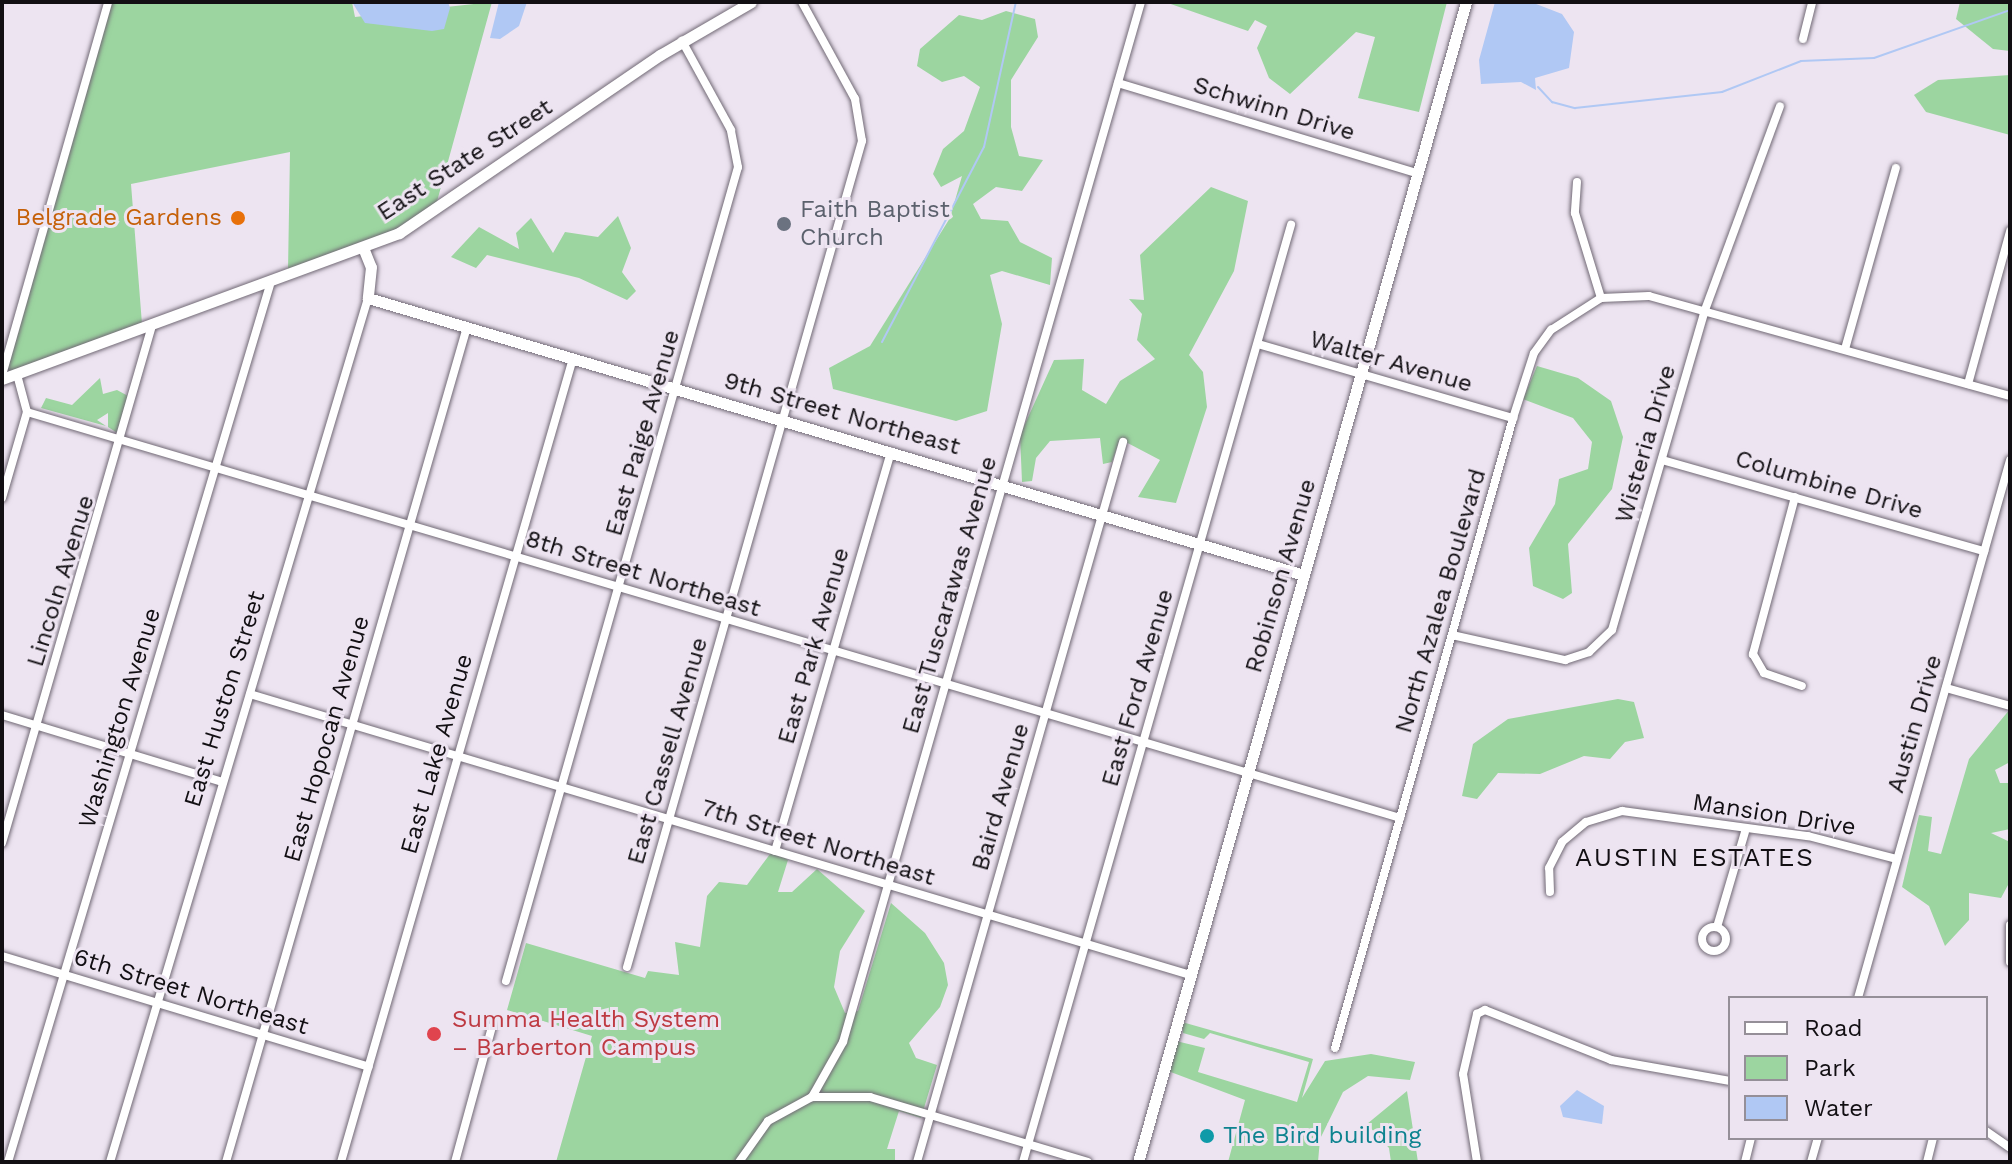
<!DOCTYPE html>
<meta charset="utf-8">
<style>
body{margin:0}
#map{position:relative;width:2012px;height:1164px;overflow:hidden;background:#ede4f1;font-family:"Work Sans",sans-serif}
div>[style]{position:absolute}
.green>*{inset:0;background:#9cd5a0}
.water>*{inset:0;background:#b0c8f4}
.stream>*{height:2px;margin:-1px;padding:0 1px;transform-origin:1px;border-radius:1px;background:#b0c8f4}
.roads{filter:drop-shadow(0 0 2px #716975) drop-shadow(0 0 2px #716975)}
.street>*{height:8px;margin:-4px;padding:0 4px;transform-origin:4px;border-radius:4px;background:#fff}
.street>.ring{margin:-4px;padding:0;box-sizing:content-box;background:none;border:8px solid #fff;border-radius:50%}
.secondary>*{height:11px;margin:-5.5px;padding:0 5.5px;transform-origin:5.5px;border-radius:5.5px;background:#fff}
.dots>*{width:22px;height:22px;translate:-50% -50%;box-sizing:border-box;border:4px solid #ede4f1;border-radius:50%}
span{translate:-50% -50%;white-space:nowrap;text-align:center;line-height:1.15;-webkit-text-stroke:6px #ede4f1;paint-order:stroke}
.street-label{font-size:24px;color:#120f13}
.worship-label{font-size:24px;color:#5b616d}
.left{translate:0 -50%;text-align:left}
.food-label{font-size:24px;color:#c56008}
.right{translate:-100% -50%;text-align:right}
.health-label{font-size:24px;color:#be3a42}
.culture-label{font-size:24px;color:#0d838f}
.neighbourhood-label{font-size:26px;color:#120f13;letter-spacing:2px}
.frame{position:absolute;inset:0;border:4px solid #120f13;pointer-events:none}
.legend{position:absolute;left:1728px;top:996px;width:260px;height:144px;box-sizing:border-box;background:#ede4f1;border:2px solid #958f98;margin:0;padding:10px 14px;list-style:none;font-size:24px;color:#120f13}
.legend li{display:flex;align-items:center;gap:16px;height:40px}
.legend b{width:40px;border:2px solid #958f98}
</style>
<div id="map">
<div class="green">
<i style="clip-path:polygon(108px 2px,352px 2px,355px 17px,492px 2px,436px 205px,379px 239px,288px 270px,290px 152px,131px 184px,142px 324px,2px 375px)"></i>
<i style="clip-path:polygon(1165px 2px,1447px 2px,1419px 112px,1358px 98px,1375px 37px,1356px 32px,1290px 94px,1269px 78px,1257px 48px,1267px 26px,1255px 20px,1248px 31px)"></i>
<i style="clip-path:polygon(1960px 2px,2010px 2px,2010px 51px,1993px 49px,1956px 19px)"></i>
<i style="clip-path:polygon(1006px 11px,1035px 19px,1038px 37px,1011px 80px,1011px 127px,1019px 156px,1043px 160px,1022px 191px,996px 187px,973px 204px,981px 219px,1008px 221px,1020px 242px,1052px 258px,1050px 285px,1002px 271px,990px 275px,1002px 324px,987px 411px,956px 421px,833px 389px,829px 368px,870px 346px,950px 218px,962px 176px,941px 187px,933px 174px,943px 149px,964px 131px,980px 87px,964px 76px,942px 82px,917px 66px,920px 49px,959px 15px,982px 20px)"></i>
<i style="clip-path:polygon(2010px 75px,2010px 135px,1926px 112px,1914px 95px,1938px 80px)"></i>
<i style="clip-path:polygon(1211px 187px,1248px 201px,1234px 271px,1189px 355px,1203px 372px,1207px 407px,1176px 503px,1138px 497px,1160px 460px,1120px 439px,1112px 462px,1103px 464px,1100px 438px,1050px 441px,1036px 458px,1032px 481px,1022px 482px,1020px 435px,1054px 360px,1084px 359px,1082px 390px,1106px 404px,1120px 381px,1155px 359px,1137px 340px,1142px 314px,1129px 299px,1144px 300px,1140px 255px)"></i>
<i style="clip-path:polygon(618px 216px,631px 248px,622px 272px,636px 291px,627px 300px,579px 278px,487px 255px,476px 268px,451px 257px,479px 227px,519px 249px,516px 233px,531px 218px,553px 253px,565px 232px,598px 237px)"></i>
<i style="clip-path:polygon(1537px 366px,1578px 378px,1611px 401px,1623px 437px,1612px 489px,1568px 544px,1572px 593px,1563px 599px,1533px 586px,1529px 548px,1555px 504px,1559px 479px,1588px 469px,1592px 442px,1573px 418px,1523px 399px)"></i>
<i style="clip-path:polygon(100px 378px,103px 394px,117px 390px,130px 397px,119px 434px,108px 427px,108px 413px,97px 420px,106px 426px,41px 408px,46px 398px,72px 405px)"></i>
<i style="clip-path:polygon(1618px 699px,1634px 702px,1644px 738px,1625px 742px,1610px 759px,1584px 756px,1540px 774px,1498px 773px,1477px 799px,1462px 796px,1473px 744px,1508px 719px)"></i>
<i style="clip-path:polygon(2010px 709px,2010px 762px,1995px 770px,2000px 783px,2010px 783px,2010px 829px,1991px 833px,2010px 842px,2008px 885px,2001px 898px,1969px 893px,1969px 920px,1945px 946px,1929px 906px,1902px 887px,1919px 815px,1932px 817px,1928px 851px,1941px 854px,1969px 759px)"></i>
<i style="clip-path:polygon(773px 850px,788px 860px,778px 892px,792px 892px,817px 869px,865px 911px,840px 951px,834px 987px,845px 1013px,858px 1011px,891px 903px,925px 933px,944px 963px,948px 985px,940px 1007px,909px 1043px,916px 1058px,937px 1065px,921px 1118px,899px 1111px,887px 1149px,895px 1149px,895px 1162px,556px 1162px,592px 1036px,507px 1010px,526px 943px,645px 978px,648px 971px,679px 975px,675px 942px,700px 947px,707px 896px,719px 882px,747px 885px)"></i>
<i style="clip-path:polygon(1182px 1022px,1313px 1059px,1302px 1098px,1325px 1061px,1371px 1054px,1415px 1062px,1410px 1080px,1368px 1076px,1343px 1092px,1320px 1139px,1318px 1162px,1228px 1162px,1245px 1100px,1168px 1071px,1176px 1041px,1205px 1048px,1198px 1072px,1297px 1102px,1309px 1062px,1210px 1033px,1204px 1039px,1183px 1033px)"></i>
<i style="clip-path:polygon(1407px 1091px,1418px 1162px,1391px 1162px,1389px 1148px,1367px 1124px)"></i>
</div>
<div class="water">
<i style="clip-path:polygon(352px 2px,448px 2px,450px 8px,444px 29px,432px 31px,365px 23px)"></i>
<i style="clip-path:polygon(499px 2px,527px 2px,519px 26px,500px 39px,490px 38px)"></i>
<i style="clip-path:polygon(1495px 2px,1531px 2px,1562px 14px,1574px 32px,1569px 68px,1535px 78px,1536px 90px,1521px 82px,1481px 84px,1479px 60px)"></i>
<i style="clip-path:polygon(1577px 1090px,1604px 1106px,1602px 1124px,1563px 1117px,1560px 1106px)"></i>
</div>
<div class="stream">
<i style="left:1538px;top:87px;width:21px;rotate:47deg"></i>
<i style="left:1552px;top:102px;width:24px;rotate:15deg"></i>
<i style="left:1575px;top:108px;width:148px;rotate:-6.2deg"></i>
<i style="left:1722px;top:92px;width:85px;rotate:-21.4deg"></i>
<i style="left:1801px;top:61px;width:73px;rotate:-2.4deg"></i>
<i style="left:1874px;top:58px;width:144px;rotate:-19.4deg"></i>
<i style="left:882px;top:342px;width:220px;rotate:-62.4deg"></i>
<i style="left:984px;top:147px;width:148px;rotate:-77.6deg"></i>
</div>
<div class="roads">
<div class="street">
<i style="left:1803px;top:39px;width:38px;rotate:-76deg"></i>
<i style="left:1118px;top:83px;width:314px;rotate:16.8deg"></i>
<i style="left:1577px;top:182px;width:31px;rotate:94deg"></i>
<i style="left:1575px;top:213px;width:89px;rotate:73deg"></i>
<i style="left:1258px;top:344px;width:266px;rotate:16.2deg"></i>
<i style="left:1845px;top:349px;width:188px;rotate:-74.3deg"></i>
<i style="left:2px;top:375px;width:388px;rotate:-74.1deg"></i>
<i style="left:1968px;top:384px;width:159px;rotate:-74.6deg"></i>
<i style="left:27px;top:412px;width:1432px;rotate:16.47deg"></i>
<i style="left:1662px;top:460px;width:335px;rotate:15.8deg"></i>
<i style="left:1795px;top:497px;width:163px;rotate:105deg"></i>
<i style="left:1753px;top:654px;width:22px;rotate:60deg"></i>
<i style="left:1764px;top:673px;width:40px;rotate:18.9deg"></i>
<i style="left:2px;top:498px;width:90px;rotate:-73.8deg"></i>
<i style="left:27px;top:412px;width:38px;rotate:-105deg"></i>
<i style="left:1452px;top:635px;width:116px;rotate:12.5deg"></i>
<i style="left:1565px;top:660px;width:25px;rotate:-18deg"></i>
<i style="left:1589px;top:652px;width:32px;rotate:-44deg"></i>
<i style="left:1612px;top:630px;width:333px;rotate:-73.8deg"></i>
<i style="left:1705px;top:310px;width:217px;rotate:-69.8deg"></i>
<i style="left:1946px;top:688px;width:66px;rotate:15.7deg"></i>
<i style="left:250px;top:694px;width:981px;rotate:16.64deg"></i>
<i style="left:2px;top:715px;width:230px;rotate:16.9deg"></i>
<i style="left:2px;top:843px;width:535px;rotate:-73.83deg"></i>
<i style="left:775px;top:851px;width:416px;rotate:-73.8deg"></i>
<i style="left:1550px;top:892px;width:24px;rotate:-92deg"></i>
<i style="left:1549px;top:868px;width:29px;rotate:-63deg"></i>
<i style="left:1562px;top:842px;width:31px;rotate:-40deg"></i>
<i style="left:1586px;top:822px;width:38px;rotate:-17deg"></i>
<i style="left:1622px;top:811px;width:188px;rotate:7.7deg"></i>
<i style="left:1808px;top:836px;width:92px;rotate:14.5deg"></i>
<i style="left:2010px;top:925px;width:37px;rotate:90deg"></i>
<i class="ring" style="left:1702px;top:927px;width:16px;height:16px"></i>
<i style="left:1717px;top:927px;width:99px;rotate:-73.6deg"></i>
<i style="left:2px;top:956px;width:383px;rotate:16.8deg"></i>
<i style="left:627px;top:967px;width:859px;rotate:-74.12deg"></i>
<i style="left:862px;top:141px;width:43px;rotate:-99.5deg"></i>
<i style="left:855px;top:99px;width:111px;rotate:-118.7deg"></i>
<i style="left:506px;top:981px;width:846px;rotate:-74.09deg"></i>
<i style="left:738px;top:167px;width:38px;rotate:-101deg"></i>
<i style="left:731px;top:130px;width:102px;rotate:-118.8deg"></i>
<i style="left:1858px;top:998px;width:559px;rotate:-74.22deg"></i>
<i style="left:1335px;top:1048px;width:655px;rotate:-74.22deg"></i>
<i style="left:1513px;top:418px;width:68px;rotate:-72.1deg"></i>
<i style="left:1534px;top:353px;width:29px;rotate:-54deg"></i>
<i style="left:1551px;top:330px;width:59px;rotate:-32.6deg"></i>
<i style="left:1601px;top:298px;width:48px;rotate:-2.4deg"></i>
<i style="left:1649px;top:296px;width:375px;rotate:15.5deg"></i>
<i style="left:812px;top:1097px;width:58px"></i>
<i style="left:870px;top:1097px;width:227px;rotate:16.6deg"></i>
<i style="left:1986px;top:1131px;width:29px;rotate:35deg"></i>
<i style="left:8px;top:1162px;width:915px;rotate:-73.37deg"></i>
<i style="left:110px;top:1162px;width:902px;rotate:-73.37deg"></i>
<i style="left:226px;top:1162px;width:869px;rotate:-73.9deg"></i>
<i style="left:341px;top:1162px;width:837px;rotate:-73.9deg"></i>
<i style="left:455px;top:1162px;width:140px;rotate:-74.7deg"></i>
<i style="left:739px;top:1162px;width:50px;rotate:-54.7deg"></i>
<i style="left:768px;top:1121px;width:50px;rotate:-28.6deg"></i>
<i style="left:812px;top:1097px;width:63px;rotate:-60.6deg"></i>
<i style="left:843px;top:1042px;width:1082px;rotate:-74.01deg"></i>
<i style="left:917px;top:1162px;width:749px;rotate:-74.03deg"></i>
<i style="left:1023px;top:1162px;width:975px;rotate:-74.04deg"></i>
<i style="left:1477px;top:1162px;width:89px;rotate:-99deg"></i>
<i style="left:1463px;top:1074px;width:62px;rotate:-76.9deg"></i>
<i style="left:1477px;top:1014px;width:9px;rotate:-27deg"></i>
<i style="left:1485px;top:1010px;width:136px;rotate:21.6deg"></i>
<i style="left:1611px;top:1060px;width:121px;rotate:10deg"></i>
<i style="left:1745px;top:1162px;width:25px;rotate:-76deg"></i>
<i style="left:1811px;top:1162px;width:25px;rotate:-74deg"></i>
<i style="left:1927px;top:1162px;width:25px;rotate:-76deg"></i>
</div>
<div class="secondary">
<i style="left:364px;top:250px;width:18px;rotate:68deg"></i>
<i style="left:371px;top:267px;width:31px;rotate:96deg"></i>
<i style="left:368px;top:298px;width:976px;rotate:16.49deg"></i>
<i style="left:2px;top:379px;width:423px;rotate:-20.2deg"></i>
<i style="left:399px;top:233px;width:316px;rotate:-34.3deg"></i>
<i style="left:660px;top:55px;width:105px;rotate:-30.2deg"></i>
<i style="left:1138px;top:1162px;width:1205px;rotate:-74.21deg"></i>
</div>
</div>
<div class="dots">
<i style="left:238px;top:218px;background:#e8710a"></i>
<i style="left:784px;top:224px;background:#6b7280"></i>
<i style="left:434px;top:1034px;background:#e0444e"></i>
<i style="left:1207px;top:1136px;background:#0f9aa8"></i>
</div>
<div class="street-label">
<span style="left:1274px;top:109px;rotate:17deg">Schwinn Drive</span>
<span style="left:465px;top:160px;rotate:-33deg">East State Street</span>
<span style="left:1391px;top:362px;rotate:16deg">Walter Avenue</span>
<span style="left:842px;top:414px;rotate:16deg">9th Street Northeast</span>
<span style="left:643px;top:433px;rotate:-74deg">East Paige Avenue</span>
<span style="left:1646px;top:444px;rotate:-74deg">Wisteria Drive</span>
<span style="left:1829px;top:485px;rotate:16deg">Columbine Drive</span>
<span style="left:643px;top:574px;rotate:17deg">8th Street Northeast</span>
<span style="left:1281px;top:576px;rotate:-74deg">Robinson Avenue</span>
<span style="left:61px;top:581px;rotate:-73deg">Lincoln Avenue</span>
<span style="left:950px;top:595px;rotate:-74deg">East Tuscarawas Avenue</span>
<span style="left:1441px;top:601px;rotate:-74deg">North Azalea Boulevard</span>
<span style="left:814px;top:646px;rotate:-74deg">East Park Avenue</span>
<span style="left:1138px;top:688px;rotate:-74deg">East Ford Avenue</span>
<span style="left:225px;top:699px;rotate:-73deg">East Huston Street</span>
<span style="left:120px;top:718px;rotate:-73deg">Washington Avenue</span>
<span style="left:1915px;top:724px;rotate:-74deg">Austin Drive</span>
<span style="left:327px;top:739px;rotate:-74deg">East Hopocan Avenue</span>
<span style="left:668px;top:751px;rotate:-74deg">East Cassell Avenue</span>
<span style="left:437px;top:754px;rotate:-74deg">East Lake Avenue</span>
<span style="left:1001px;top:797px;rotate:-74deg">Baird Avenue</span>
<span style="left:1774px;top:815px;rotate:9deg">Mansion Drive</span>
<span style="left:818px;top:843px;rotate:17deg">7th Street Northeast</span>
<span style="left:191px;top:992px;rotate:17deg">6th Street Northeast</span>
</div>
<div class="worship-label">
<span class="left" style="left:800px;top:224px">Faith Baptist<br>Church</span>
</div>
<div class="food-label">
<span class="right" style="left:222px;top:218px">Belgrade Gardens</span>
</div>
<div class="health-label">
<span class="left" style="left:452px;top:1034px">Summa Health System<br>– Barberton Campus</span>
</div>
<div class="culture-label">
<span class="left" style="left:1223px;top:1136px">The Bird building</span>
</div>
<div class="neighbourhood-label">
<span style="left:1695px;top:858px">AUSTIN ESTATES</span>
</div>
<div class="frame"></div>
<ul class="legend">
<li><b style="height:10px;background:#fff"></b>Road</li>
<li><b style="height:22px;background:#9cd5a0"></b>Park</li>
<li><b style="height:22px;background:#b0c8f4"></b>Water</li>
</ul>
</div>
